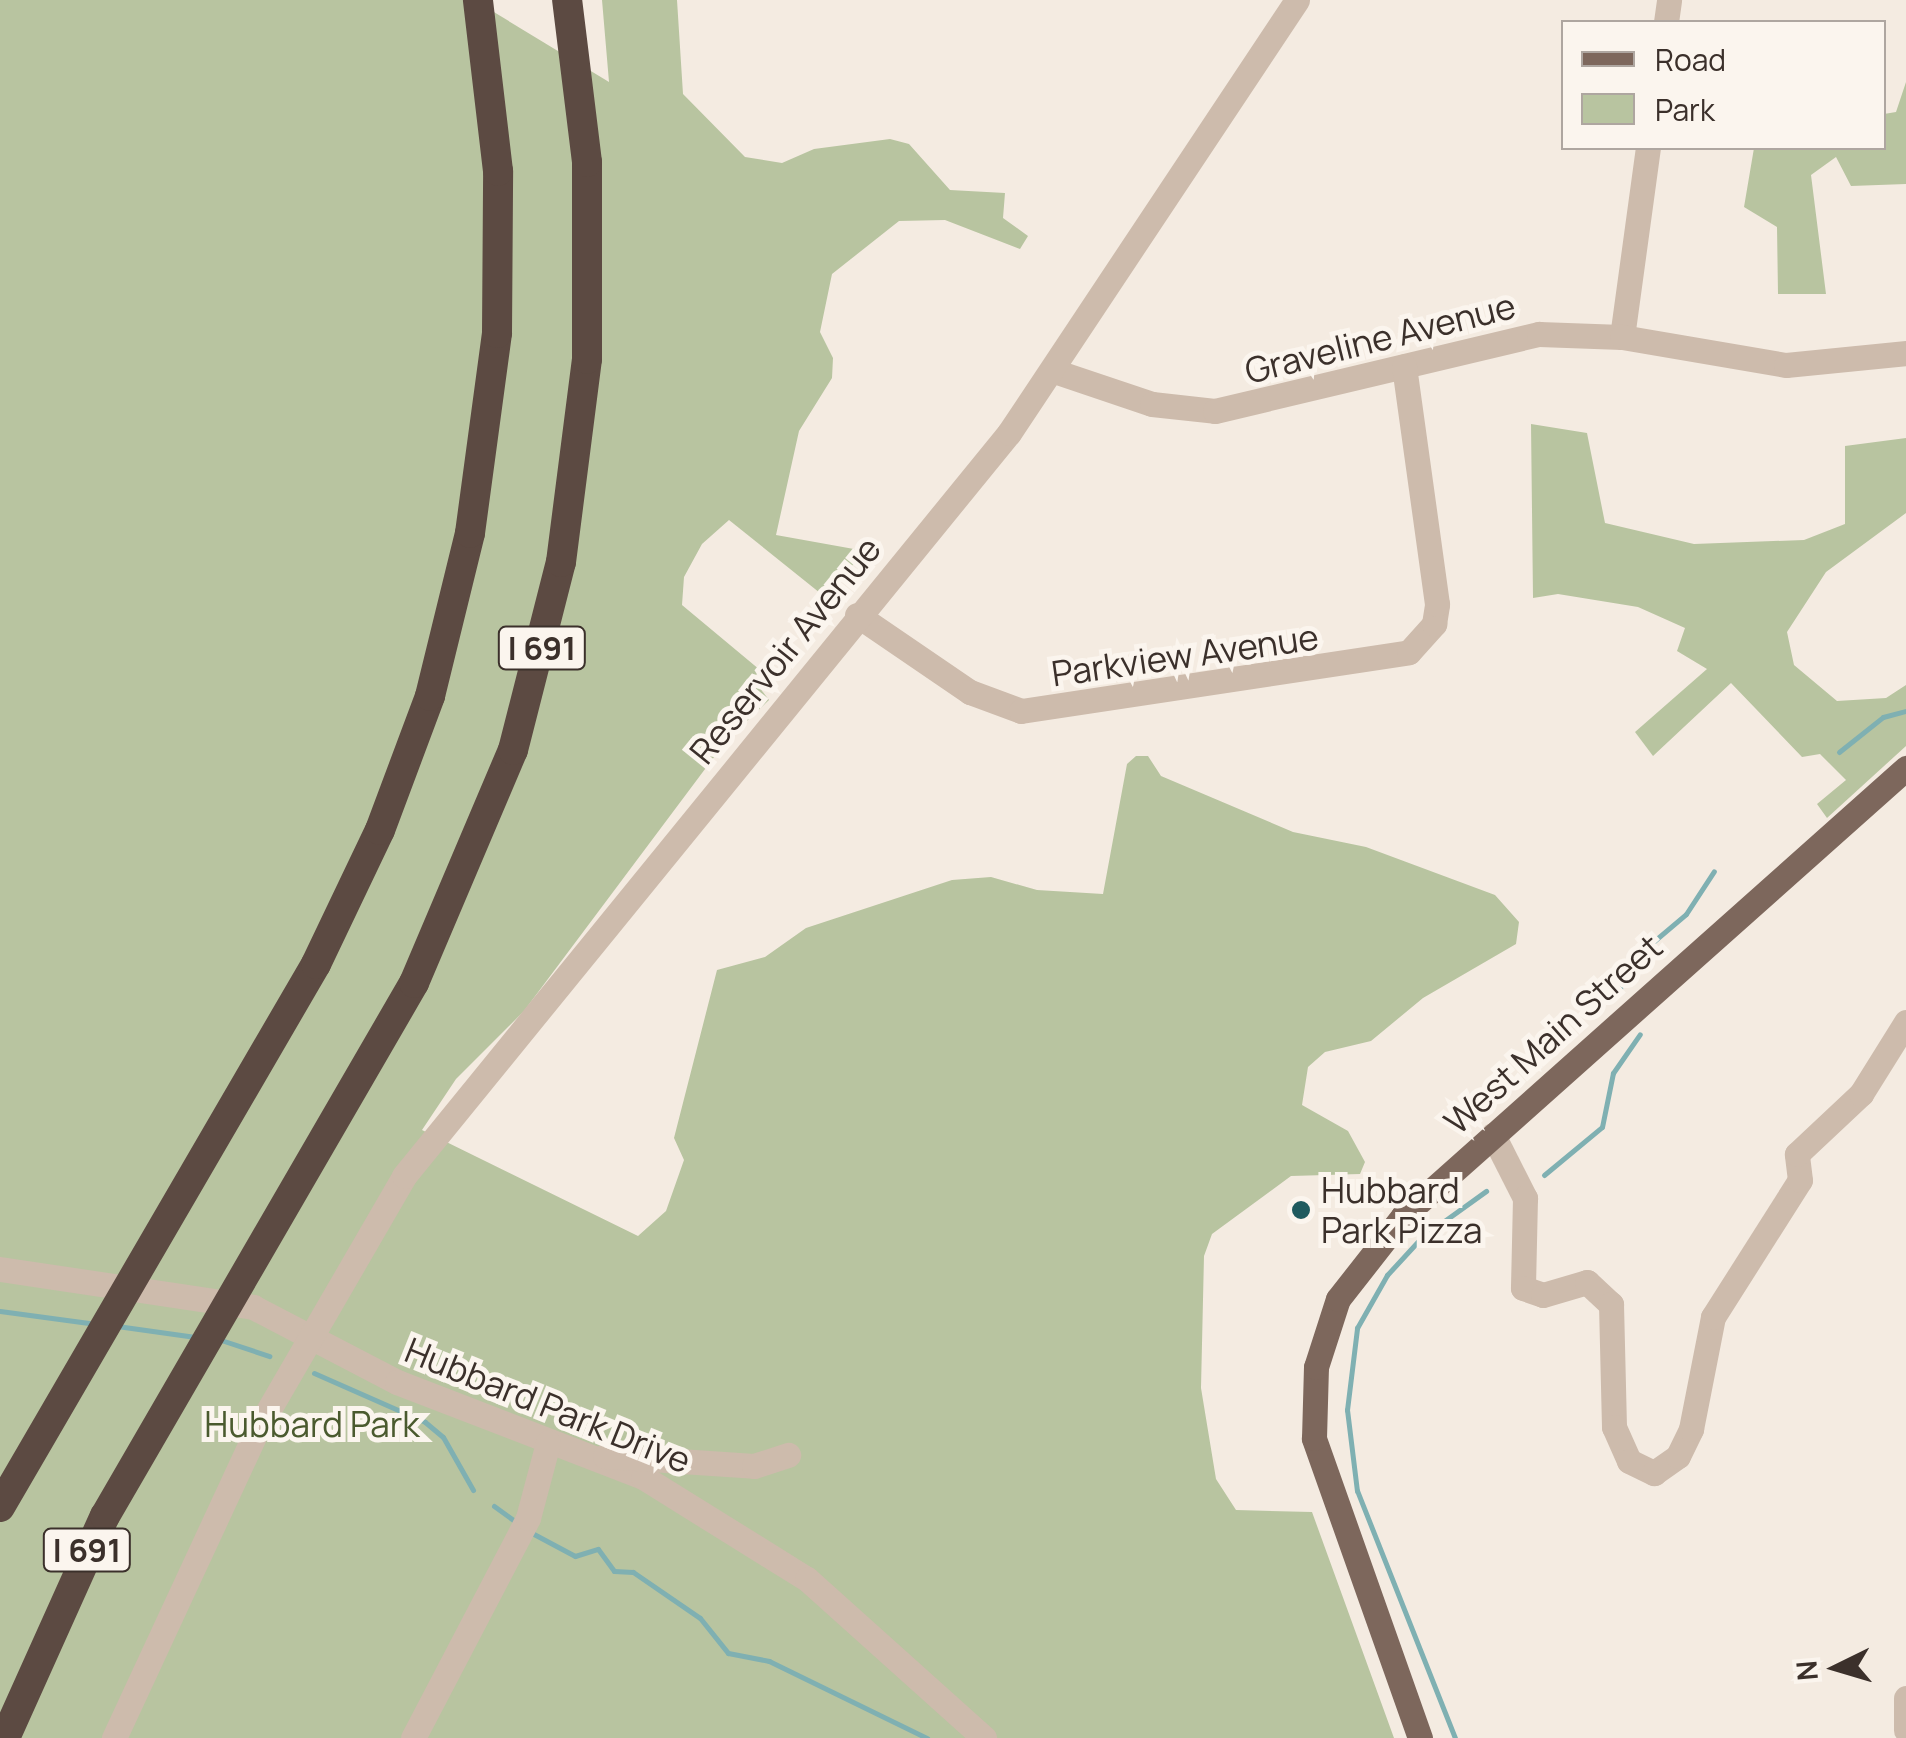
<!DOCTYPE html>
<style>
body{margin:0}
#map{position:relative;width:1906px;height:1738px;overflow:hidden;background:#f4ebe1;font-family:Manrope,sans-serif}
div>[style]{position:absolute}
.green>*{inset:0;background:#b8c4a0}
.stream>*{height:5px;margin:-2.5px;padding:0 2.5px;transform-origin:2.5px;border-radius:2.5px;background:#7fb0b2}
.minor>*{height:25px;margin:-12.5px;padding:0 12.5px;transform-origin:12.5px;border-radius:12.5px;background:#cdbbac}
.major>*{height:25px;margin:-12.5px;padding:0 12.5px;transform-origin:12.5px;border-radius:12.5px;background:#7d675c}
.highway>*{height:30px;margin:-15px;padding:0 15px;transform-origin:15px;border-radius:15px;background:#5c4a42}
.dots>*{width:28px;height:28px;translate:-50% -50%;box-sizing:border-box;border:5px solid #fbf5ee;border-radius:50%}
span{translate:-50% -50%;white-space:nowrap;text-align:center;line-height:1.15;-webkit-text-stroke:10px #fbf5ee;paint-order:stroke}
.shield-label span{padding:2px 8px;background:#fbf5ee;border:2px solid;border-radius:8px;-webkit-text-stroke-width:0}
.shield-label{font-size:32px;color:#3b302b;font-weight:700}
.street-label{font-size:35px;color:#3b302b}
.poi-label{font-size:35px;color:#3b302b}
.left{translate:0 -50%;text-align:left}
.park-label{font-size:35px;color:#4a5a2e}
.legend{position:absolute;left:1561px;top:20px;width:325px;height:130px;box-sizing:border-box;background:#fbf5ee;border:2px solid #aea6a0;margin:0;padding:12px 18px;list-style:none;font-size:30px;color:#3b302b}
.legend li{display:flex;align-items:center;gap:20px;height:50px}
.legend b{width:50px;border:2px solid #aea6a0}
.north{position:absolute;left:1786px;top:1618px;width:100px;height:100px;-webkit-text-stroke:8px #fbf5ee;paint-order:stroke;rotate:265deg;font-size:28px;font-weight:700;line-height:40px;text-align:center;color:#3b302b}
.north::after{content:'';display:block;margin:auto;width:35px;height:45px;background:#3b302b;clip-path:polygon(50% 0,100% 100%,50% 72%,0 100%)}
</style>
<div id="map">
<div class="green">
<i style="clip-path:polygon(0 0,474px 0,609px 82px,602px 0,677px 0,683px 94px,745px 157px,782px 163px,814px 149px,890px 139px,909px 144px,950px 190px,1005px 193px,1003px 218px,1028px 236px,1020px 249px,945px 220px,899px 221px,832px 274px,820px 332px,833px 358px,832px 378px,799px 431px,776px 535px,865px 551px,825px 597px,729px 520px,702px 544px,684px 577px,682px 605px,760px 670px,753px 679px,769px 700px,726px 741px,524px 1011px,456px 1079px,422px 1130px,638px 1236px,666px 1211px,684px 1160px,674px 1138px,717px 970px,765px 957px,806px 928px,952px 880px,991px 877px,1037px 890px,1103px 894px,1127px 764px,1136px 756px,1148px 756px,1161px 776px,1293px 832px,1366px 847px,1495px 895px,1519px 922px,1516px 944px,1423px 998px,1371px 1041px,1325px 1052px,1308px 1067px,1302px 1105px,1348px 1131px,1365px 1162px,1360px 1174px,1291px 1176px,1212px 1234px,1204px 1256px,1201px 1388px,1216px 1479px,1236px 1510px,1312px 1512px,1394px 1738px,0 1738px)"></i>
<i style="clip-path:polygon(1906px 82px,1906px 184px,1851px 186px,1836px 157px,1811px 175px,1826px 294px,1778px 294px,1777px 227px,1744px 207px,1754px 148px,1884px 148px,1884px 114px,1896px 112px)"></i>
<i style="clip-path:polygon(1531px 424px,1587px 433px,1605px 523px,1694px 544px,1804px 540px,1845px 524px,1845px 446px,1906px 438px,1906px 513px,1826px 572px,1787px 632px,1794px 665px,1837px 701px,1886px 698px,1906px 685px,1906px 746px,1827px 818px,1817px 804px,1846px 780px,1820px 754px,1802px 757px,1731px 683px,1653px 756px,1635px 732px,1707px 669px,1677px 651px,1685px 628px,1638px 607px,1558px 594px,1533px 598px)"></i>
</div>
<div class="stream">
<i style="left:1839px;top:752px;width:56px;rotate:-38.5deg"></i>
<i style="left:1883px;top:717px;width:24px;rotate:-15deg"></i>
<i style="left:1620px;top:991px;width:22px;rotate:-87deg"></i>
<i style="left:1621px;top:969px;width:85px;rotate:-40.2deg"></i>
<i style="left:1686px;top:914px;width:51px;rotate:-56.9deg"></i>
<i style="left:1544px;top:1175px;width:75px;rotate:-39.6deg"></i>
<i style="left:1602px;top:1127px;width:55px;rotate:-78.5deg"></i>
<i style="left:1613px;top:1073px;width:47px;rotate:-55.3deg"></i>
<i style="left:0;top:1311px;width:97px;rotate:7.7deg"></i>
<i style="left:117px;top:1326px;width:79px;rotate:8deg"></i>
<i style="left:221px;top:1340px;width:51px;rotate:18.4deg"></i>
<i style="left:314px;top:1373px;width:121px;rotate:23.8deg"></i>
<i style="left:425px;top:1422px;width:23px;rotate:40deg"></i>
<i style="left:443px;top:1437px;width:61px;rotate:60.5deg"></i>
<i style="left:494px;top:1506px;width:29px;rotate:36deg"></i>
<i style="left:530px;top:1532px;width:51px;rotate:28.1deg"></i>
<i style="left:575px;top:1556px;width:24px;rotate:-17deg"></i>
<i style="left:598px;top:1549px;width:27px;rotate:54deg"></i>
<i style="left:614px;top:1571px;width:19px;rotate:3deg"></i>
<i style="left:633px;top:1572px;width:81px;rotate:34.5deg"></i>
<i style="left:700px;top:1618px;width:45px;rotate:51.3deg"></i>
<i style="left:728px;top:1653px;width:42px;rotate:11deg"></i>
<i style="left:769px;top:1661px;width:176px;rotate:26deg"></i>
<i style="left:1455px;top:1738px;width:266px;rotate:-111.6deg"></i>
<i style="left:1357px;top:1491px;width:82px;rotate:-97deg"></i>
<i style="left:1347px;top:1410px;width:83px;rotate:-83deg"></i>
<i style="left:1357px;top:1328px;width:61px;rotate:-60.5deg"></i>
<i style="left:1387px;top:1275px;width:52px;rotate:-47.4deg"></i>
<i style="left:1422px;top:1237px;width:79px;rotate:-35.7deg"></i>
</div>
<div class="minor">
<i style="left:1666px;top:22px;width:22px;rotate:-82deg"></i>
<i style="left:1622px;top:337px;width:191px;rotate:-82.2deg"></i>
<i style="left:1054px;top:371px;width:103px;rotate:18.6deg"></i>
<i style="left:1152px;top:404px;width:63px;rotate:6.3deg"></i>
<i style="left:1215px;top:411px;width:333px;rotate:-13.4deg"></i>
<i style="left:1539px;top:334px;width:83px;rotate:2.1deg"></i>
<i style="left:1622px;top:337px;width:166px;rotate:9.7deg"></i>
<i style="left:1786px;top:365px;width:121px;rotate:-5.7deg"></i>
<i style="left:857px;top:615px;width:137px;rotate:34.3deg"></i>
<i style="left:970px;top:692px;width:54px;rotate:20.4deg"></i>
<i style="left:1021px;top:711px;width:392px;rotate:-8.6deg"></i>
<i style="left:1409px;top:652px;width:38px;rotate:-48deg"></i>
<i style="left:1434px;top:624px;width:20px;rotate:-81deg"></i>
<i style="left:1437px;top:604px;width:240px;rotate:-97.9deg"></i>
<i style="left:1493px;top:1135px;width:71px;rotate:63.1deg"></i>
<i style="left:1525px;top:1198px;width:90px;rotate:91.3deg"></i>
<i style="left:1523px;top:1288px;width:21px;rotate:19deg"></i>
<i style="left:1543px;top:1295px;width:46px;rotate:-16.5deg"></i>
<i style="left:1587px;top:1282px;width:33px;rotate:43deg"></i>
<i style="left:1611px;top:1304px;width:123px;rotate:88.6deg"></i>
<i style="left:1614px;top:1427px;width:37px;rotate:66deg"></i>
<i style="left:1629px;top:1461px;width:28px;rotate:26deg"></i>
<i style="left:1654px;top:1473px;width:29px;rotate:-35deg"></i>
<i style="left:1678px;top:1456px;width:30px;rotate:-64deg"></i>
<i style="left:1691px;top:1429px;width:114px;rotate:-78.9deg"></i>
<i style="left:1713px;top:1317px;width:162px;rotate:-57.6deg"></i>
<i style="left:1800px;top:1180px;width:26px;rotate:-97deg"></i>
<i style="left:1797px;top:1154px;width:88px;rotate:-43.2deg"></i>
<i style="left:1861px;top:1094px;width:85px;rotate:-58deg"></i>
<i style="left:0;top:1269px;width:256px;rotate:8.5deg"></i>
<i style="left:253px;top:1307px;width:162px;rotate:27.5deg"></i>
<i style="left:397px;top:1382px;width:264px;rotate:21.1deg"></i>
<i style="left:643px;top:1477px;width:193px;rotate:31.9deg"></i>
<i style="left:807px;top:1579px;width:238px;rotate:41.9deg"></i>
<i style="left:605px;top:1456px;width:149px;rotate:3.8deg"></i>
<i style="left:754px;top:1466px;width:36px;rotate:-18deg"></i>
<i style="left:1906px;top:1698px;width:32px;rotate:90deg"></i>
<i style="left:114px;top:1738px;width:340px;rotate:-65.1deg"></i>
<i style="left:257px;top:1430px;width:293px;rotate:-59.9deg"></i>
<i style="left:404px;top:1176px;width:958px;rotate:-50.85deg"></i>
<i style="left:1009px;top:433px;width:520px;rotate:-56.37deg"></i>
<i style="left:413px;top:1738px;width:248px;rotate:-62.4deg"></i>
<i style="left:528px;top:1518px;width:78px;rotate:-75.1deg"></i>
</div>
<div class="major">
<i style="left:1420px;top:1738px;width:318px;rotate:-109.5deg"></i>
<i style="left:1314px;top:1438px;width:71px;rotate:-88.4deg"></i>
<i style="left:1316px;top:1367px;width:71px;rotate:-72.1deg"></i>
<i style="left:1338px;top:1299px;width:105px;rotate:-51.9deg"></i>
<i style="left:1403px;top:1216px;width:674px;rotate:-41.69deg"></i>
</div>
<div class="highway">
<i style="left:0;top:1507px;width:628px;rotate:-59.8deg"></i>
<i style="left:316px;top:964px;width:148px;rotate:-64.5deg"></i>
<i style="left:380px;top:830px;width:143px;rotate:-69.5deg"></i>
<i style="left:430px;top:696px;width:168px;rotate:-76.2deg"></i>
<i style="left:470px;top:533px;width:202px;rotate:-82.3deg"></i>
<i style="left:497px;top:333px;width:162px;rotate:-89.6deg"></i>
<i style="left:498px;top:171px;width:172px;rotate:-96.7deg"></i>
<i style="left:5px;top:1738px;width:243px;rotate:-65.8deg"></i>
<i style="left:105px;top:1516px;width:616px;rotate:-59.9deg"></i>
<i style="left:414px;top:983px;width:253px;rotate:-67deg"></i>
<i style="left:513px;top:750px;width:194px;rotate:-75.7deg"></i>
<i style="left:561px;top:562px;width:205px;rotate:-82.7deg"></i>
<i style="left:587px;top:359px;width:197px;rotate:-90deg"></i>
<i style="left:587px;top:162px;width:163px;rotate:-97deg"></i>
</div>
<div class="dots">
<i style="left:1301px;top:1210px;background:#1f5a5e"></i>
</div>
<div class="shield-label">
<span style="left:542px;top:648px">I 691</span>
<span style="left:87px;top:1550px">I 691</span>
</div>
<div class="street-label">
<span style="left:1380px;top:338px;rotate:-14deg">Graveline Avenue</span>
<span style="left:785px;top:650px;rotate:-51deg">Reservoir Avenue</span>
<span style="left:1185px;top:655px;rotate:-8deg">Parkview Avenue</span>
<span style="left:1553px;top:1034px;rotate:-42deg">West Main Street</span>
<span style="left:548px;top:1405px;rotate:22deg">Hubbard Park Drive</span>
</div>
<div class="poi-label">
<span class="left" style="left:1321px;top:1210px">Hubbard<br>Park Pizza</span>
</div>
<div class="park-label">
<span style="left:312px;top:1424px">Hubbard Park</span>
</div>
<ul class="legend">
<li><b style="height:12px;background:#7d675c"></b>Road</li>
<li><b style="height:28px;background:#b8c4a0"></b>Park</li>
</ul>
<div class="north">N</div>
</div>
